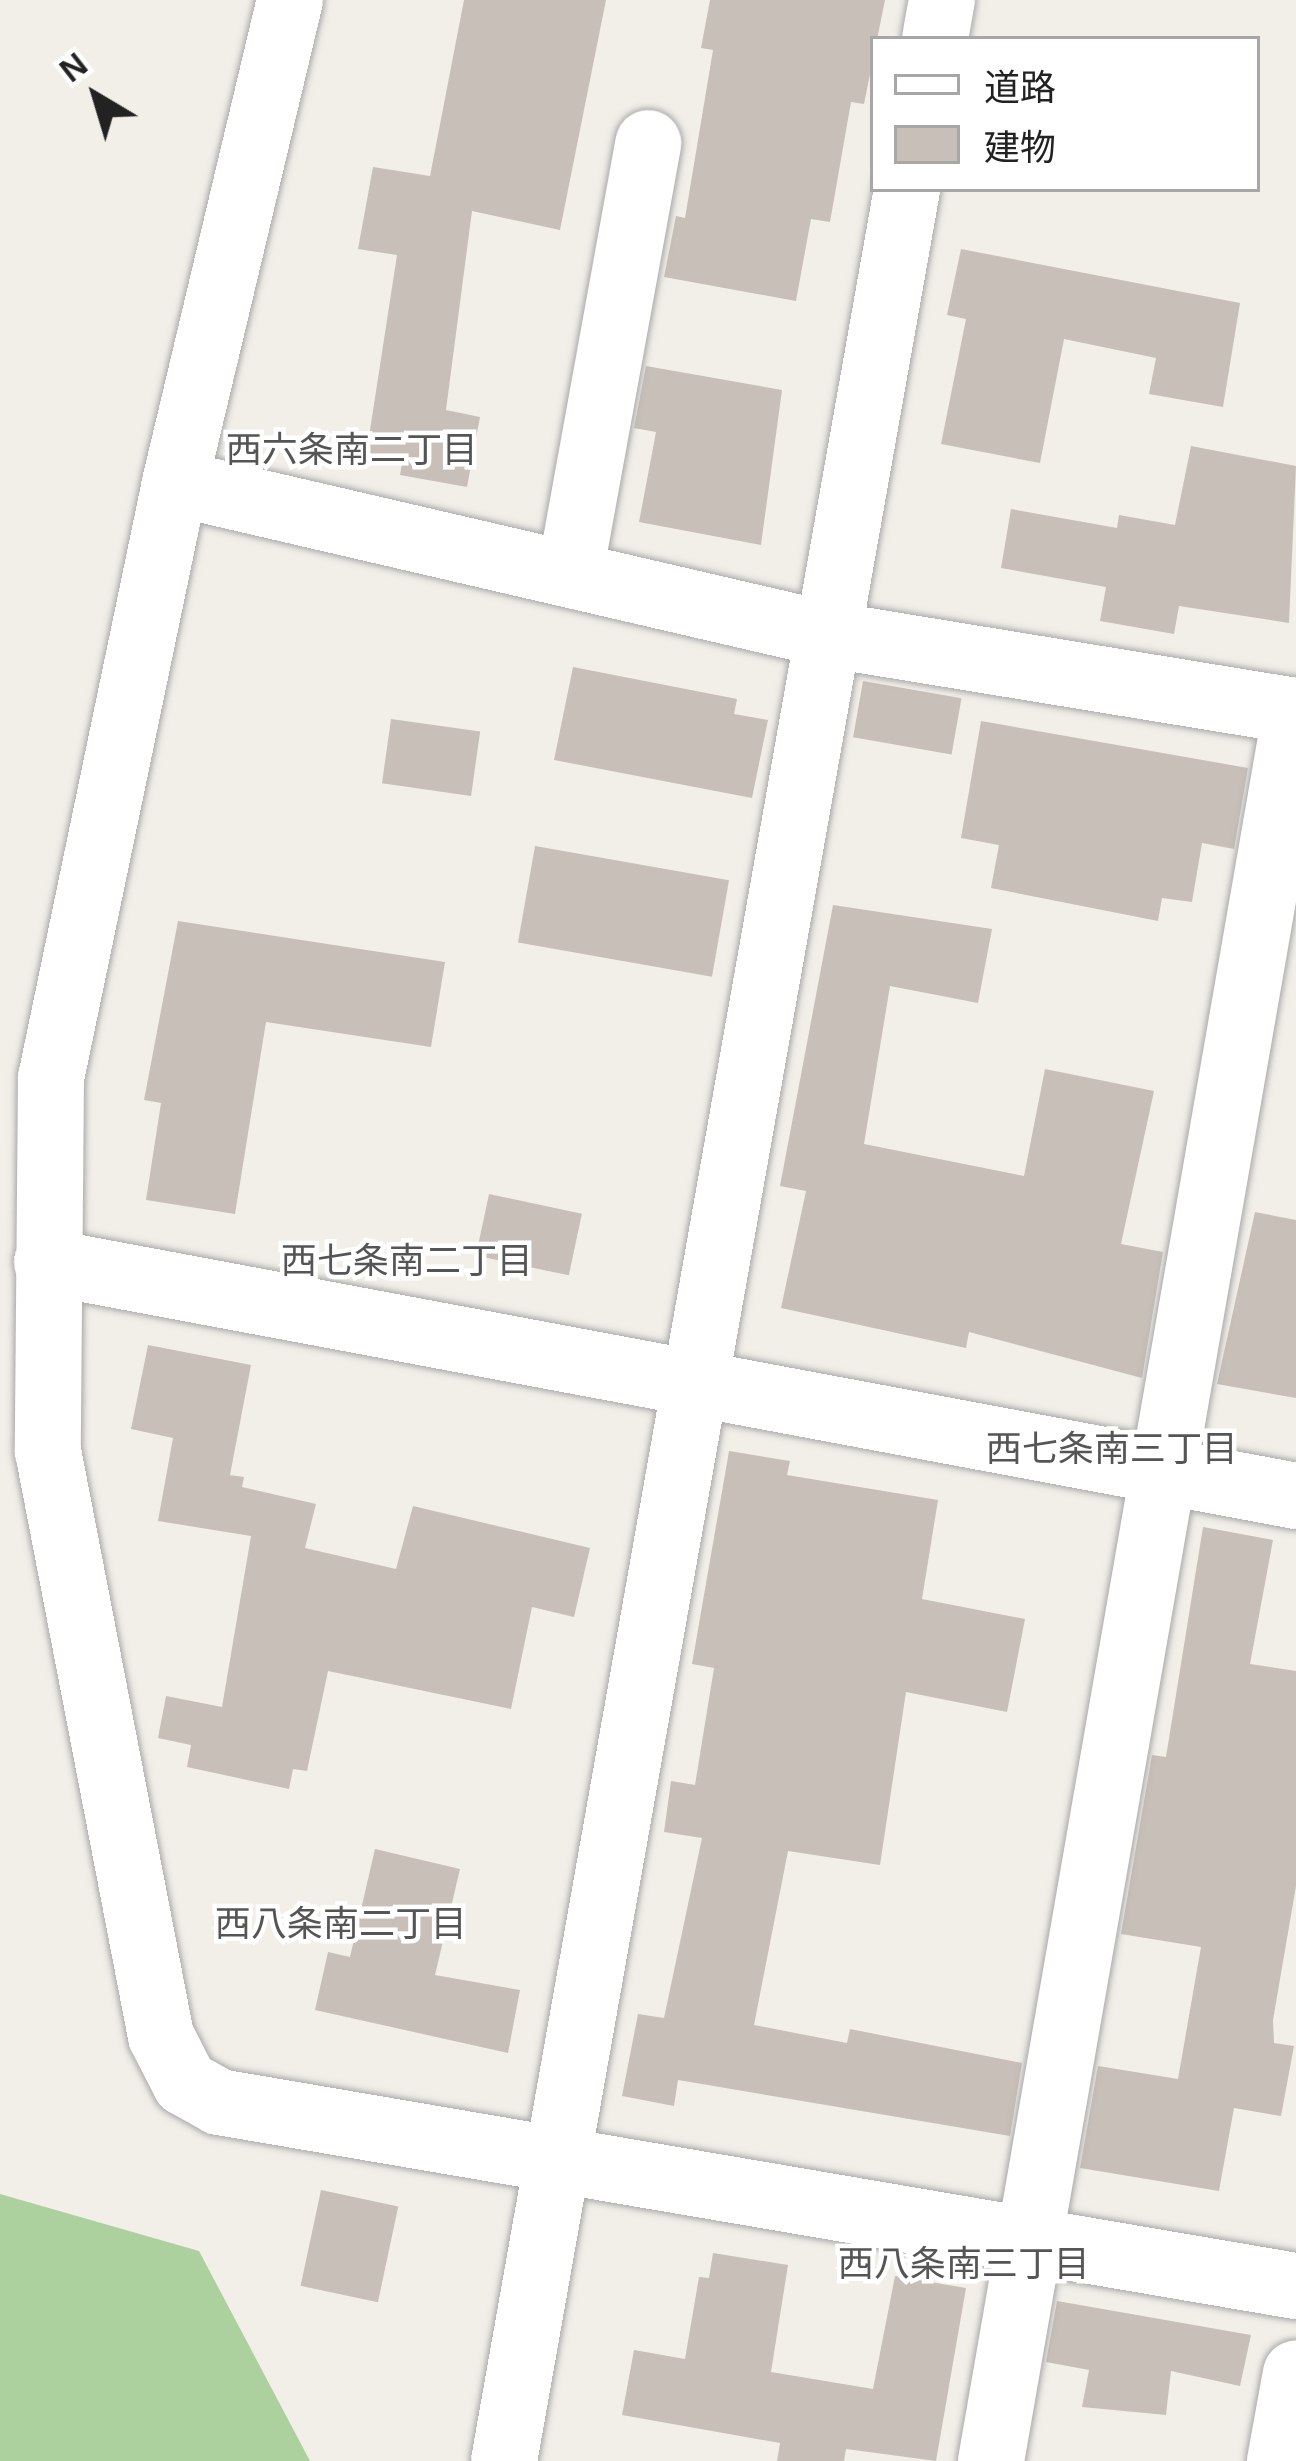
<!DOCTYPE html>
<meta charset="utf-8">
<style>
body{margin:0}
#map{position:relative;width:1296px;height:2461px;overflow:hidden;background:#f2efe9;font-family:Arial,"Noto Sans JP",sans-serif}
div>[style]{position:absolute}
.forest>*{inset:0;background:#add19e}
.building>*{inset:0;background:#c7bfb8;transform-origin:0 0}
.roads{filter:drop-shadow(0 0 3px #a9a9a9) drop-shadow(0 0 3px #a9a9a9)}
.minor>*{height:66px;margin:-33px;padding:0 33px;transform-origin:33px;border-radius:33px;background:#fff}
span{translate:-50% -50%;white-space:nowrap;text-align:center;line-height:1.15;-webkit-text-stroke:9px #fff;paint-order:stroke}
.neighbourhood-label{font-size:36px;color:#555}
.legend{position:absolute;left:870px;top:36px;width:390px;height:156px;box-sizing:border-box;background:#fff;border:3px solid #a7a7a7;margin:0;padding:15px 21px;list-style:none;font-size:36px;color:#222}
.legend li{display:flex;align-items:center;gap:24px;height:60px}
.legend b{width:60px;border:3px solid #a7a7a7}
.north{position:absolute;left:36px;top:36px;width:120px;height:120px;-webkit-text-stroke:9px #fff;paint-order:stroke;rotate:322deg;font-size:33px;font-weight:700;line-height:48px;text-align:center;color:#222}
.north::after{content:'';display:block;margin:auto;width:42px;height:54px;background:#222;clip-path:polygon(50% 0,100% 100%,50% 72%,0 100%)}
</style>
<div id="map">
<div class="forest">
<i style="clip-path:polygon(0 2194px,199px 2251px,310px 2461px,0 2461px)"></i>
</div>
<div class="building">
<i style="clip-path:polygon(464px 0,606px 0,560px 230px,472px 211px,446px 410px,480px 417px,467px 487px,400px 475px,402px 463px,366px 456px,397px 255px,358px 249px,373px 167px,430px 176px)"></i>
<i style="clip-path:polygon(710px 0,885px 0,864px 104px,851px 102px,830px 222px,811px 219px,796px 301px,664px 277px,676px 216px,685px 218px,713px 50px,701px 48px)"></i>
<i style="clip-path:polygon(961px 249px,1240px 303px,1223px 407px,1149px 394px,1156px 358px,1064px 339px,1040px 463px,941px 444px,966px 319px,947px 315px)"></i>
<i style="clip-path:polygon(646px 366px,782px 390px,761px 545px,639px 522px,656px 432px,634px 428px)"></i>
<i style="clip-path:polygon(1191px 446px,1296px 466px,1289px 623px,1179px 606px,1174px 634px,1100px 621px,1106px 587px,1001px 568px,1011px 509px,1117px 528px,1119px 515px,1175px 525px)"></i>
<i style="clip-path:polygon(573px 667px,737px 699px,734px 714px,768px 720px,752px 798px,554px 760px)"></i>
<i style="left:863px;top:681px;width:100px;height:57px;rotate:10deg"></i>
<i style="left:391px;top:719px;width:90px;height:65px;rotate:8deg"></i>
<i style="clip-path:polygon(981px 721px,1248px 768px,1234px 849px,1202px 843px,1192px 902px,1162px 898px,1158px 921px,991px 888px,999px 845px,961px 838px)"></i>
<i style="left:535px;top:846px;width:197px;height:98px;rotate:10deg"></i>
<i style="clip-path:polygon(833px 905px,992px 929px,978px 1003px,890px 986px,864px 1144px,1024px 1176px,1045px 1069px,1154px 1091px,1121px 1244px,1163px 1252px,1142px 1378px,969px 1332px,966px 1348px,781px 1308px,806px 1191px,780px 1186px)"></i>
<i style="clip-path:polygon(178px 921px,445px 962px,431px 1047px,266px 1022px,235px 1214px,146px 1200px,161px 1103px,144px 1100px)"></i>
<i style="left:489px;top:1194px;width:95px;height:63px;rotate:12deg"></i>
<i style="clip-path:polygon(1255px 1212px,1296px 1220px,1296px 1398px,1217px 1384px)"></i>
<i style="clip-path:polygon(148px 1345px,251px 1365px,230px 1475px,244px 1477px,242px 1487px,316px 1504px,305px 1548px,396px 1569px,413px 1506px,590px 1548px,574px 1617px,532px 1607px,511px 1709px,328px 1671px,307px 1771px,293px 1769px,289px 1789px,187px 1767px,191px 1745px,158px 1738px,166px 1696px,222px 1707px,251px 1536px,158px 1521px,173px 1438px,131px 1429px)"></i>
<i style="clip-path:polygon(729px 1451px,790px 1461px,787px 1475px,938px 1500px,922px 1599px,1025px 1619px,1007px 1712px,906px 1692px,880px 1865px,788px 1851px,754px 2025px,847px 2043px,850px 2029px,1022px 2063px,1010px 2136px,678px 2080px,674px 2106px,622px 2096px,638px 2014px,664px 2018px,702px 1838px,664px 1832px,671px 1781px,695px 1785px,714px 1668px,692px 1664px)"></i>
<i style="clip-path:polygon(1203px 1527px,1273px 1540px,1250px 1664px,1296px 1671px,1296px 1886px,1273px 2020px,1274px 2043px,1294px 2046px,1281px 2116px,1234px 2108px,1219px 2191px,1080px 2168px,1098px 2066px,1178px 2079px,1201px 1947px,1121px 1934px,1152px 1755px,1166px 1757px)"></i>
<i style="clip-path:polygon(375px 1849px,460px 1869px,435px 1975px,520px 1990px,508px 2053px,315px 2010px,328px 1952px,350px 1957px)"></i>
<i style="left:321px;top:2190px;width:79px;height:98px;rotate:12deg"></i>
<i style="clip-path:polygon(713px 2253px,788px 2265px,771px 2372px,873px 2389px,895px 2276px,966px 2288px,936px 2461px,846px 2449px,844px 2461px,777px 2461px,780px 2443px,622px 2415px,634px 2350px,685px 2359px,699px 2277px,709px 2278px)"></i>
<i style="clip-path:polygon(1057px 2301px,1251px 2335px,1240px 2386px,1171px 2371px,1166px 2415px,1082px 2407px,1089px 2370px,1046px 2362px)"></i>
</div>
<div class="roads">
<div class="minor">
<i style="left:290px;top:0;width:497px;rotate:103.4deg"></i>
<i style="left:175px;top:483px;width:608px;rotate:101.77deg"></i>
<i style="left:51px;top:1078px;width:373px;rotate:90.5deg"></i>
<i style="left:48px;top:1451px;width:596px;rotate:79.07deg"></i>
<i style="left:161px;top:2036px;width:53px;rotate:62.9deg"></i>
<i style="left:185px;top:2083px;width:39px;rotate:29deg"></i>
<i style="left:219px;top:2102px;width:1093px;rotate:9.7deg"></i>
<i style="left:935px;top:39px;width:40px;rotate:-80deg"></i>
<i style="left:175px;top:483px;width:667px;rotate:13.08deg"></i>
<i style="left:825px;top:634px;width:477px;rotate:9.3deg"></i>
<i style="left:570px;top:574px;width:438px;rotate:-79.7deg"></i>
<i style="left:47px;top:1262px;width:1271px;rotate:10.61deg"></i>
<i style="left:504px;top:2461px;width:2307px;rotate:-79.94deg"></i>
<i style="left:991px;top:2461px;width:1777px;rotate:-80.12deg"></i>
<i style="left:1280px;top:2461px;width:89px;rotate:-79.7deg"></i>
</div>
</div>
<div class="neighbourhood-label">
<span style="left:352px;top:450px">西六条南二丁目</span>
<span style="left:407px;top:1261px">西七条南二丁目</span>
<span style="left:1112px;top:1449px">西七条南三丁目</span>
<span style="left:341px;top:1924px">西八条南二丁目</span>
<span style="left:964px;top:2264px">西八条南三丁目</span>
</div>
<ul class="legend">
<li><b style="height:15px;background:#fff"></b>道路</li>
<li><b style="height:33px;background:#c7bfb8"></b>建物</li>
</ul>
<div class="north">N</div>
</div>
